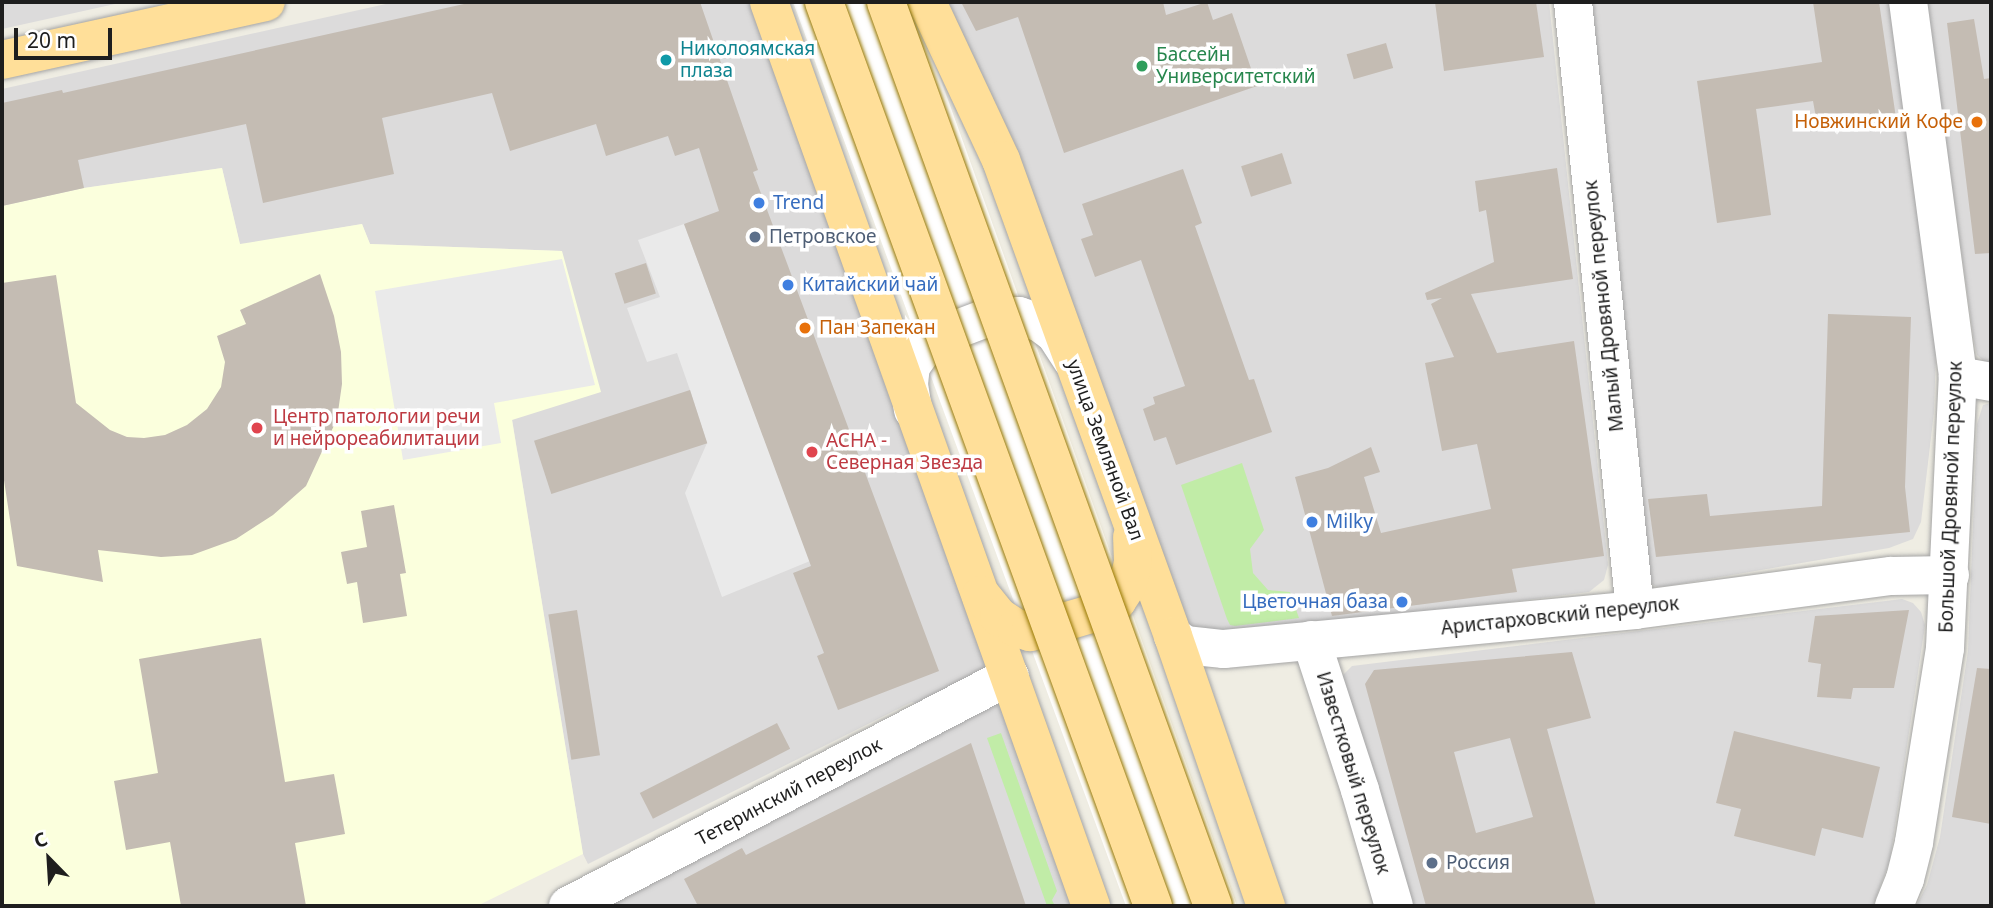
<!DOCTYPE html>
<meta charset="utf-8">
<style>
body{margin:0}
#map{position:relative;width:1993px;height:908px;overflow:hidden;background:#efede3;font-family:"Noto Sans",sans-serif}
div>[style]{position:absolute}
.residential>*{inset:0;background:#dcdbdb}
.education>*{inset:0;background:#fbffdd}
.grass>*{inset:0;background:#c1eca7}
.parking>*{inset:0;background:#eaeaea}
.pier>*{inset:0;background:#fff}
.building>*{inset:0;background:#c4bcb3;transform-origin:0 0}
.roads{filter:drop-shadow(0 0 2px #a5a5a5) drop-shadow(0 0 2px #a5a5a5)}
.minor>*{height:38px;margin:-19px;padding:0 19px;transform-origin:19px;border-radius:19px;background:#fff}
.major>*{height:38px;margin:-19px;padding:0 19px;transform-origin:19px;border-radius:19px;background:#ffdf99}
.bridges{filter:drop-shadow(0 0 2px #987800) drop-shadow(0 0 2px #987800)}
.major-bridge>*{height:38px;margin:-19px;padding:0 19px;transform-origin:19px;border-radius:19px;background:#ffdf99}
.dots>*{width:19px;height:19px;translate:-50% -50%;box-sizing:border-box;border:4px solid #fff;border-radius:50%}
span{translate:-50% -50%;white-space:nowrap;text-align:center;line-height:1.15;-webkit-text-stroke:7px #fff;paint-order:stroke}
.culture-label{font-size:19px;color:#0d838f}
.left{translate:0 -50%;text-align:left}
.leisure-label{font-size:19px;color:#27864d}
.food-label{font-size:19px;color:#c56008}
.right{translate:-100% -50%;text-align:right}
.shop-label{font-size:19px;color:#366cbe}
.service-label{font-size:19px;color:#4e5e75}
.street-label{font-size:19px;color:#1e1e1e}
.health-label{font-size:19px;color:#be3a42}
.frame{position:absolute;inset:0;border:4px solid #1e1e1e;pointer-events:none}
.north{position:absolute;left:14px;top:824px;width:70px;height:70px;-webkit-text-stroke:5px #fff;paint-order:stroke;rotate:336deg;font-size:19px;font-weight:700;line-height:28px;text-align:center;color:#1e1e1e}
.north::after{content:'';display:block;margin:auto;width:24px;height:32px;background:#1e1e1e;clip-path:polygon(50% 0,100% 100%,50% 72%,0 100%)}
.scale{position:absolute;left:14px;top:28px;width:98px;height:32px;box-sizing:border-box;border:4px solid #1e1e1e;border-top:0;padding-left:9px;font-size:21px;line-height:24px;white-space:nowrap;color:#1e1e1e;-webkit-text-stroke:5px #fff;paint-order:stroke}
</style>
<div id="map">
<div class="residential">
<i style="clip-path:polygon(2px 2px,124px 2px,2px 29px)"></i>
<i style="clip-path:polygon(395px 2px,749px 2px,986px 659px,986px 667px,929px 707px,912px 702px,588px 864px,583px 854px,512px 419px,562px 251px,370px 244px,362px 224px,240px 245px,222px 168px,84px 188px,2px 206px,2px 89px)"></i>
<i style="clip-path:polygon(947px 2px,1549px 2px,1608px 565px,1604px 580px,1589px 592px,1230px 637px,1191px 627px,1182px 613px)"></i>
<i style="clip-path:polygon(1582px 2px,1890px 2px,1936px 351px,1934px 412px,1921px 522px,1913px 539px,1889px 548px,1668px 586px,1657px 587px,1649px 582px)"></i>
<i style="clip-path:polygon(1926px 2px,1991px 2px,1991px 368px,1977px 355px,1974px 341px)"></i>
<i style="clip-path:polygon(1991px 403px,1991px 906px,1916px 906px,1927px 885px,1940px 837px,1968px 651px,1977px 424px,1983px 405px)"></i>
<i style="clip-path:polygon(1902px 599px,1913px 603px,1921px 612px,1925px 625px,1890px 860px,1873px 906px,1405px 906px,1339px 679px,1352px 666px)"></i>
<i style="clip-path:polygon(998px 701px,1073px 906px,607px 906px)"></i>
</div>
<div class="education">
<i style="clip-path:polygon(222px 168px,240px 244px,362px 224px,370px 244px,562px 251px,601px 392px,512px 420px,583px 854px,477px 906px,2px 906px,2px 206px,84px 188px)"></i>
</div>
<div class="grass">
<i style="clip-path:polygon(1242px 463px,1264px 530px,1250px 549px,1253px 573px,1268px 590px,1290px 592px,1299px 618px,1235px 626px,1230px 625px,1227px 619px,1181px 485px)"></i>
<i style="clip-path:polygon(1001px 733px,1057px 891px,1052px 900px,1055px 906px,1047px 906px,987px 738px)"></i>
</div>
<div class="parking">
<i style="clip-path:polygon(684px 224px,810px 561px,722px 597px,685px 493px,707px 443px,690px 390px,677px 353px,647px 362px,627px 308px,660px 297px,638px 240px)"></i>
<i style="clip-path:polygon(562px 259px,595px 385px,494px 403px,501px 443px,403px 460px,375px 291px)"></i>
</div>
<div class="pier">
<i style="clip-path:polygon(793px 2px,913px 2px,1237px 906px,1126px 906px)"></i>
</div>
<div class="building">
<i style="clip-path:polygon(473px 2px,700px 2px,758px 170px,753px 172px,939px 671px,838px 710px,817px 656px,824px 653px,793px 573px,811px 566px,684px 224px,719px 211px,699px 148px,675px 156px,668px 136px,606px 156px,596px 124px,510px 151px,492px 93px,382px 118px,394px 174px,263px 203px,246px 124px,78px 160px,84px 188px,2px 206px,2px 103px,62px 90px,63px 93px)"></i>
<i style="clip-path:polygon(961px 2px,1163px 2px,1166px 15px,1207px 2px,1213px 20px,1232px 13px,1257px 86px,1064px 153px,1018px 17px,976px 31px)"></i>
<i style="clip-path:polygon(1435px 2px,1536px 2px,1544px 57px,1444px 71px)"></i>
<i style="clip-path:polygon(1813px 2px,1879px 2px,1896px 118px,1818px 129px,1813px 101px,1756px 109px,1771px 215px,1717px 223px,1697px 81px,1822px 62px)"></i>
<i style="clip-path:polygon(1974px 19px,1984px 79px,1991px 78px,1991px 253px,1975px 254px,1947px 23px)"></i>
<i style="left:1386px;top:43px;width:26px;height:41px;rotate:74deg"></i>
<i style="left:1282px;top:153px;width:32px;height:43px;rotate:72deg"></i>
<i style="clip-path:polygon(1557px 168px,1573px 279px,1471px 294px,1497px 353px,1574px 341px,1604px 556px,1512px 569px,1517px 592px,1332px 616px,1295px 477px,1328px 468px,1371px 447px,1380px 472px,1364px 477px,1381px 533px,1491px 509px,1477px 444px,1442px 451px,1425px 363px,1454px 357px,1431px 304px,1442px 298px,1427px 300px,1425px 293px,1494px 262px,1486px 210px,1479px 212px,1475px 181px)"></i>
<i style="clip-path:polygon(1183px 169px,1202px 223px,1195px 226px,1249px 380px,1254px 379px,1272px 432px,1176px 465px,1166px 437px,1154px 441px,1143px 409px,1155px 404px,1153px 397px,1185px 386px,1141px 260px,1095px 277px,1081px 239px,1093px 235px,1082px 204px)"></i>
<i style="left:646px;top:263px;width:32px;height:33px;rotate:72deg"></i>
<i style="clip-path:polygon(320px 274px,334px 316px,341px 352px,342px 384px,337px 419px,306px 486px,273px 515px,236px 539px,192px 555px,161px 557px,98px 550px,103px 582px,17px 566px,2px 467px,2px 283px,56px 275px,76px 403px,110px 430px,127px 437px,144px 438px,165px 435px,187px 425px,207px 409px,221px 387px,225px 362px,217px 336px,246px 324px,240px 310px)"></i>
<i style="clip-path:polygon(1828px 314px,1911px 317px,1905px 487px,1910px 532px,1656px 557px,1648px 499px,1707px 494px,1710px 516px,1822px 506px)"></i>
<i style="left:690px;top:390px;width:56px;height:164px;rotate:72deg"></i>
<i style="clip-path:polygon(394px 505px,406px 573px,400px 574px,407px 616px,363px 623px,357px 582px,347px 584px,341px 552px,367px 547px,361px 511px)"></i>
<i style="left:577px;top:610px;width:147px;height:29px;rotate:81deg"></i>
<i style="clip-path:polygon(1909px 610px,1894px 688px,1853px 688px,1851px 699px,1817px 697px,1821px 664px,1808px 662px,1815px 616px)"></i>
<i style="clip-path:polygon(261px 638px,285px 782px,334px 774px,345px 834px,295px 843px,306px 906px,181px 906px,170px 842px,126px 850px,114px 781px,158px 773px,139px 659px)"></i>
<i style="clip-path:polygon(evenodd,1572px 652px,1591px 718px,1547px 729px,1596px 906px,1426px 906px,1365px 684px,1374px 670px,1572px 652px,1510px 738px,1533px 817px,1476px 833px,1454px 752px,1510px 738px)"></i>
<i style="clip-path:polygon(1977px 668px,1991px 669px,1991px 824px,1952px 817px)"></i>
<i style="left:777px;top:723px;width:29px;height:154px;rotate:63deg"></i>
<i style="clip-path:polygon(1734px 731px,1880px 767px,1863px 838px,1822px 828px,1815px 856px,1734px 836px,1741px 809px,1716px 803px)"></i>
<i style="clip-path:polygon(971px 743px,1026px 906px,698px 906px,684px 879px,742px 848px,746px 855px)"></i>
</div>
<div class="roads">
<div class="minor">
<i style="left:1573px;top:2px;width:611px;rotate:84.18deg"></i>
<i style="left:1958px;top:376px;width:34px;rotate:10deg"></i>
<i style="left:913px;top:410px;width:26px;rotate:-99deg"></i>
<i style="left:909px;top:384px;width:18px;rotate:-84deg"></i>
<i style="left:911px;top:366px;width:22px;rotate:-54deg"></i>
<i style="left:924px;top:348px;width:27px;rotate:-33deg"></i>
<i style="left:947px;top:333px;width:45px;rotate:-20.9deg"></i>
<i style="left:989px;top:317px;width:30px;rotate:-2deg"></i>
<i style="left:1019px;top:316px;width:22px;rotate:18deg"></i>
<i style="left:1040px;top:323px;width:19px;rotate:36deg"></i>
<i style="left:1055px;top:334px;width:31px;rotate:57deg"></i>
<i style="left:1173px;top:636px;width:15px;rotate:37deg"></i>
<i style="left:1185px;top:645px;width:39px;rotate:6deg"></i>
<i style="left:1224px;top:649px;width:413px;rotate:-5.4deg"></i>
<i style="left:1635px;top:610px;width:258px;rotate:-7.6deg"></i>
<i style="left:1891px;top:576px;width:59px;rotate:-1deg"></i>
<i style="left:1311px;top:640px;width:158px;rotate:71.9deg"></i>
<i style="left:1360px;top:790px;width:121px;rotate:73.7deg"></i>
<i style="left:568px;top:906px;width:498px;rotate:-27.5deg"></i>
<i style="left:1894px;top:906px;width:29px;rotate:-68deg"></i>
<i style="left:1905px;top:879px;width:38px;rotate:-76deg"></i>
<i style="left:1914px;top:842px;width:196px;rotate:-80.9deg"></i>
<i style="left:1945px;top:648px;width:272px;rotate:-87.3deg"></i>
<i style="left:1958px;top:376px;width:377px;rotate:-97.6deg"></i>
</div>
<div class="major">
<i style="left:769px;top:2px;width:960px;rotate:70.39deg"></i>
<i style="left:927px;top:2px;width:174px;rotate:64.9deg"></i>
<i style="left:1001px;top:160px;width:506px;rotate:70.13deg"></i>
<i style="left:1173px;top:636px;width:286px;rotate:71deg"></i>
<i style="left:2px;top:60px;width:270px;rotate:-12.4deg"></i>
<i style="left:981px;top:595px;width:28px;rotate:51deg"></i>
<i style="left:999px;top:617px;width:20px;rotate:33deg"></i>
<i style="left:1016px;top:628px;width:15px;rotate:16deg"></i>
<i style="left:1030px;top:632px;width:74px;rotate:-16.5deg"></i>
<i style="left:1101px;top:611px;width:19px;rotate:-32deg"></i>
<i style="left:1117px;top:601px;width:20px;rotate:-57deg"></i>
<i style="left:1128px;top:584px;width:22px;rotate:-77deg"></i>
<i style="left:1133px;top:563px;width:26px;rotate:-92deg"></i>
</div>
</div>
<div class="bridges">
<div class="major-bridge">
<i style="left:824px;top:2px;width:962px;rotate:70deg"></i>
<i style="left:886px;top:2px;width:961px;rotate:70.11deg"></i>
</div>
</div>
<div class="dots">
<i style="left:666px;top:60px;background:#0f9aa8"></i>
<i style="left:1142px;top:66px;background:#2e9e5b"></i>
<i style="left:1977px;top:122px;background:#e8710a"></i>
<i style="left:759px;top:203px;background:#3f7fe0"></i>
<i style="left:755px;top:237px;background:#5c6f8a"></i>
<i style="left:788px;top:285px;background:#3f7fe0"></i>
<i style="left:805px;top:328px;background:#e8710a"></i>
<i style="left:257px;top:428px;background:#e0444e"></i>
<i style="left:812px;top:452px;background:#e0444e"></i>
<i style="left:1312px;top:522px;background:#3f7fe0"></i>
<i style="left:1402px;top:602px;background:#3f7fe0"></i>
<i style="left:1432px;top:863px;background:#5c6f8a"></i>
</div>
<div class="culture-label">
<span class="left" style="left:680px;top:60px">Николоямская<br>плаза</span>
</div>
<div class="leisure-label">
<span class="left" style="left:1156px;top:66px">Бассейн<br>Университетский</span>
</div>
<div class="food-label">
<span class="right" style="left:1963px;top:122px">Новжинский Кофе</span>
<span class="left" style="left:819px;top:328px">Пан Запекан</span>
</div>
<div class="shop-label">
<span class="left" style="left:773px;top:203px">Trend</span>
<span class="left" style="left:802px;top:285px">Китайский чай</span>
<span class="left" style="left:1326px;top:522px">Milky</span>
<span class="right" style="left:1388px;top:602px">Цветочная база</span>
</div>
<div class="service-label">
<span class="left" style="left:769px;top:237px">Петровское</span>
<span class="left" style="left:1446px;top:863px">Россия</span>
</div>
<div class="street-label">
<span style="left:1604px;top:306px;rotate:-96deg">Малый Дровяной переулок</span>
<span style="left:1105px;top:450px;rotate:70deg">улица Земляной Вал</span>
<span style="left:1951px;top:497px;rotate:-88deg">Большой Дровяной переулок</span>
<span style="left:1560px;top:616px;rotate:-6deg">Аристарховский переулок</span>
<span style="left:1353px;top:773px;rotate:73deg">Известковый переулок</span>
<span style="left:789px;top:792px;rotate:-28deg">Тетеринский переулок</span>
</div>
<div class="health-label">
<span class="left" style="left:273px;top:428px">Центр патологии речи<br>и нейрореабилитации</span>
<span class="left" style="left:826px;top:452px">АСНА -<br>Северная Звезда</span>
</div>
<div class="frame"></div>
<div class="north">С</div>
<div class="scale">20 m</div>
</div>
